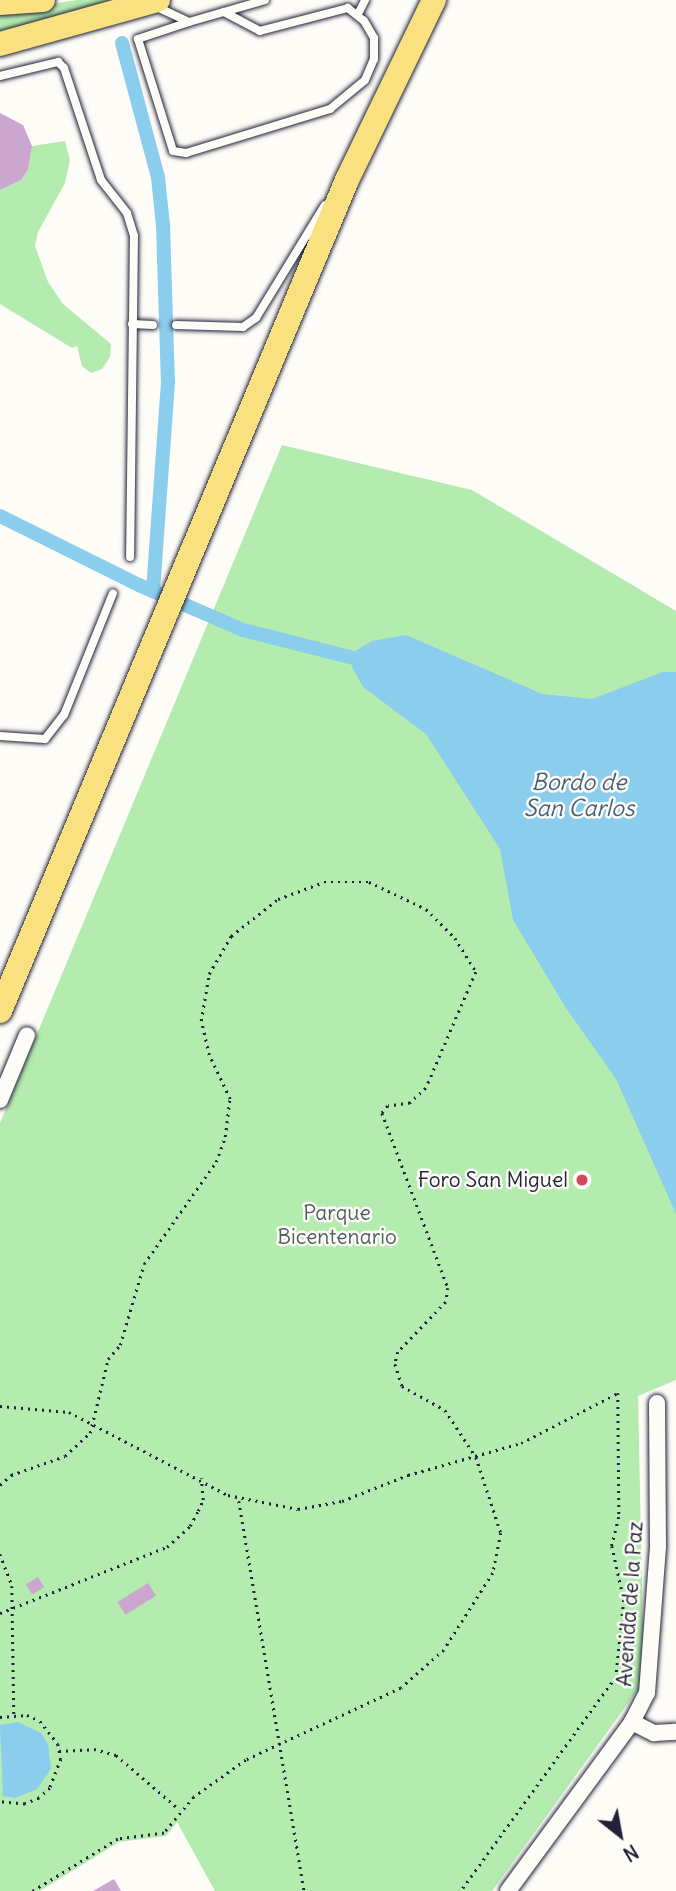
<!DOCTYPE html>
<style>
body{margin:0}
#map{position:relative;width:676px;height:1891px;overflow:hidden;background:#fdfcf7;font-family:Delius,sans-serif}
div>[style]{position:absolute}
.green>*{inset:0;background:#b4ebae}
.water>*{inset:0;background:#8bcdec}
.canal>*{height:14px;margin:-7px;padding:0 7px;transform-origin:7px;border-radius:7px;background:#8bcdec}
.building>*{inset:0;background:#cba6ce;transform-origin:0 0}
.path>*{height:2.5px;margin-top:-1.25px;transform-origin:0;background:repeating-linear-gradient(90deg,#22223b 0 2px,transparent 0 7px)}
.roads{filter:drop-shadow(0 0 2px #22223b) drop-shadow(0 0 2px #22223b)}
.service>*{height:8px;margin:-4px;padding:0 4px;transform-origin:4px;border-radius:4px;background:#fdfcf7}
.minor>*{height:16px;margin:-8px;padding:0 8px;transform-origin:8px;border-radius:8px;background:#fdfcf7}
.primary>*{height:24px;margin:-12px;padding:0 12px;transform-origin:12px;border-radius:12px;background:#fae180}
.dots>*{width:19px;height:19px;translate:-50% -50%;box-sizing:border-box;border:4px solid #fdfcf7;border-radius:50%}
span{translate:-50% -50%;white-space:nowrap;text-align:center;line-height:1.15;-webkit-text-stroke:5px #fdfcf7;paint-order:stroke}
.poi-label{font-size:21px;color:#22223b}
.right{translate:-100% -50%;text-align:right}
.park-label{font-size:21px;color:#4e5e5e}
.street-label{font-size:21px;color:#22223b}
.water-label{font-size:23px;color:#475e79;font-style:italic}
.north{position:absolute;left:585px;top:1800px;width:70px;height:70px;-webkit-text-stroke:5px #fdfcf7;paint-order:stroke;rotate:149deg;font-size:19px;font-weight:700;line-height:28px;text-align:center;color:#22223b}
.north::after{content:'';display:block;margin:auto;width:24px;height:32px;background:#22223b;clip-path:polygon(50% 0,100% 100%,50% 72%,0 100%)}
</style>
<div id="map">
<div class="green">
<i style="clip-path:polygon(77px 0,126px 0,0 31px,0 12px)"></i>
<i style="clip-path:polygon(65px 141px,70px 160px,65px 183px,38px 232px,35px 246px,48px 282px,63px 304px,111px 344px,110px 357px,102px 369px,91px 373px,82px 366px,77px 346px,72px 348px,0 304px,0 190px,21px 180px,28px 170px,32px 146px)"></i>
<i style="clip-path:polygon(282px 445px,472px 490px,676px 611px,676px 1380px,638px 1396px,644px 1681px,492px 1891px,215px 1891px,177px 1822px,166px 1836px,119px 1842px,40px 1891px,0 1891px,0 1123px)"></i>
</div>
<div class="water">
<i style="clip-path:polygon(406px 635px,542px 694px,592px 699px,663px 672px,676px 672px,676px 1214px,616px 1079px,566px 1008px,513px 920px,500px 849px,426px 734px,363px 687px,352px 667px,355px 651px,372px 641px)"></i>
<i style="clip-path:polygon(18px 1722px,41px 1733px,48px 1744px,51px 1769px,37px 1789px,15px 1798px,3px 1796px,0 1725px)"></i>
</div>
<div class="canal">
<i style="left:122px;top:43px;width:139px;rotate:75deg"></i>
<i style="left:158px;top:177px;width:48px;rotate:84.1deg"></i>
<i style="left:163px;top:225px;width:157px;rotate:88.2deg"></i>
<i style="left:168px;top:382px;width:210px;rotate:94.1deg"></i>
<i style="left:0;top:516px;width:155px;rotate:26.4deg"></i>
<i style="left:139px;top:585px;width:113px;rotate:23.4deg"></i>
<i style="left:243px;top:630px;width:114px;rotate:14.2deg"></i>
</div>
<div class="building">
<i style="clip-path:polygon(0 113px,23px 125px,32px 146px,28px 170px,21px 180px,0 190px)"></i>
<i style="left:38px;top:1577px;width:12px;height:14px;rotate:59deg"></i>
<i style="left:148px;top:1583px;width:15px;height:36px;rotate:58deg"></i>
<i style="clip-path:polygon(114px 1879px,121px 1891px,93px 1891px)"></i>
</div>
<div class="path">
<i style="left:0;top:1406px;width:69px;rotate:5deg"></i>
<i style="left:69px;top:1412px;width:179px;rotate:27.6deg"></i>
<i style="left:228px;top:1495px;width:71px;rotate:11.3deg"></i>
<i style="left:298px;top:1509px;width:45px;rotate:-10.3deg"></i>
<i style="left:342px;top:1501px;width:71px;rotate:-21.5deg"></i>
<i style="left:408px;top:1475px;width:117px;rotate:-15.8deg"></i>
<i style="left:521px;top:1443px;width:109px;rotate:-27.3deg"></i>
<i style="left:618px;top:1393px;width:124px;rotate:89.5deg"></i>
<i style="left:619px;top:1517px;width:30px;rotate:104deg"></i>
<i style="left:612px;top:1546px;width:55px;rotate:77.5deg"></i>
<i style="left:624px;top:1600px;width:77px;rotate:95.9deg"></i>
<i style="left:616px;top:1677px;width:264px;rotate:125.9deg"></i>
<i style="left:0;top:1485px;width:15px;rotate:-42deg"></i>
<i style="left:11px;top:1475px;width:57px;rotate:-19.4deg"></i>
<i style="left:65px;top:1456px;width:34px;rotate:-43deg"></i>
<i style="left:90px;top:1433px;width:76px;rotate:-76.3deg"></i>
<i style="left:108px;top:1359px;width:18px;rotate:-49deg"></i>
<i style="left:120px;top:1345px;width:84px;rotate:-73.5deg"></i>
<i style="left:144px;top:1264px;width:125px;rotate:-54.8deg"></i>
<i style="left:216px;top:1162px;width:27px;rotate:-70deg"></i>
<i style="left:225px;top:1137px;width:38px;rotate:-83deg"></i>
<i style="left:230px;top:1099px;width:49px;rotate:-115.5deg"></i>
<i style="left:209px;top:1055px;width:35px;rotate:-103deg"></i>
<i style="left:201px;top:1021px;width:48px;rotate:-80.3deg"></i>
<i style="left:209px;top:974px;width:44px;rotate:-59.9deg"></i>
<i style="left:231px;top:936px;width:60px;rotate:-38.2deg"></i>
<i style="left:278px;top:899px;width:49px;rotate:-20.3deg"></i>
<i style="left:324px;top:882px;width:45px"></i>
<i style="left:369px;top:882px;width:63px;rotate:25.3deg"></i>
<i style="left:426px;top:909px;width:41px;rotate:45deg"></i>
<i style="left:455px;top:938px;width:40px;rotate:58deg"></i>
<i style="left:476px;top:972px;width:126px;rotate:113.3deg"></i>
<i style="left:426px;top:1088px;width:22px;rotate:137deg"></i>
<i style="left:410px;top:1103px;width:22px;rotate:172deg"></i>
<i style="left:388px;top:1106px;width:9px;rotate:131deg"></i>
<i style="left:382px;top:1113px;width:187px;rotate:69.3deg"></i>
<i style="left:448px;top:1288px;width:14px;rotate:98deg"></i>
<i style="left:446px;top:1302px;width:69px;rotate:133.8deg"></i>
<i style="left:398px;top:1352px;width:12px;rotate:104deg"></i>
<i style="left:395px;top:1364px;width:23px;rotate:72deg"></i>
<i style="left:402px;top:1386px;width:49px;rotate:29.2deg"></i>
<i style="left:445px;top:1410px;width:56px;rotate:56.6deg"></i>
<i style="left:476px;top:1457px;width:80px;rotate:71.8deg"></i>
<i style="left:501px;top:1533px;width:41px;rotate:101.3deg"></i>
<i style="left:493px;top:1573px;width:91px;rotate:122.5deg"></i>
<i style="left:444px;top:1650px;width:57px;rotate:138.5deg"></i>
<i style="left:401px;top:1688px;width:171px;rotate:155.1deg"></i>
<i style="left:246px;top:1760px;width:64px;rotate:144.6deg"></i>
<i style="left:194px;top:1797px;width:47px;rotate:129.8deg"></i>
<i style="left:164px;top:1833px;width:46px;rotate:172.6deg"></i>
<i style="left:118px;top:1839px;width:100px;rotate:148.5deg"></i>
<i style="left:239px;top:1501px;width:395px;rotate:80.5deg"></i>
<i style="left:0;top:1554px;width:34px;rotate:69deg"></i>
<i style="left:12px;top:1586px;width:128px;rotate:89.1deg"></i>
<i style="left:0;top:1613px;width:180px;rotate:-21.6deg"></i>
<i style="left:167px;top:1547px;width:31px;rotate:-42deg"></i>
<i style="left:190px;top:1526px;width:17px;rotate:-62deg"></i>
<i style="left:198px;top:1511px;width:12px;rotate:-66deg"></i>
<i style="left:203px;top:1500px;width:22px;rotate:-95deg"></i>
<i style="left:0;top:1717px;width:27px;rotate:-4deg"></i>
<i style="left:27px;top:1715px;width:14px;rotate:25deg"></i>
<i style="left:40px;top:1721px;width:29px;rotate:52deg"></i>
<i style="left:58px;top:1744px;width:15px;rotate:79deg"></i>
<i style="left:61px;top:1759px;width:31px;rotate:111deg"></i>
<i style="left:50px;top:1788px;width:15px;rotate:138deg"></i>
<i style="left:39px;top:1798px;width:15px;rotate:157deg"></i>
<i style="left:25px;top:1804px;width:25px;rotate:-175deg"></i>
<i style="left:59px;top:1751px;width:35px;rotate:-3deg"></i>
<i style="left:94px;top:1749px;width:23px;rotate:15deg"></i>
<i style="left:116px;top:1755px;width:84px;rotate:40.7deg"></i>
</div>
<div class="roads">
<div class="service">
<i style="left:157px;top:7px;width:35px;rotate:25deg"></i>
<i style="left:189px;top:22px;width:79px;rotate:-16.1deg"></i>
<i style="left:358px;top:14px;width:16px;rotate:-63deg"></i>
<i style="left:189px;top:22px;width:54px;rotate:161.6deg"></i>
<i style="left:138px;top:39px;width:117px;rotate:72.6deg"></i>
<i style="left:173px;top:151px;width:13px;rotate:9deg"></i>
<i style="left:186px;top:153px;width:151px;rotate:-17deg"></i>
<i style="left:330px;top:109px;width:45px;rotate:-39.6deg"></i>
<i style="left:365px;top:80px;width:23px;rotate:-67deg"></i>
<i style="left:374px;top:59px;width:21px;rotate:-90deg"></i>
<i style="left:374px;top:38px;width:20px;rotate:-120deg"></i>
<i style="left:364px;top:21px;width:21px;rotate:-141deg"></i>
<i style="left:348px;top:8px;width:91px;rotate:165.4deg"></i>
<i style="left:260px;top:31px;width:41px;rotate:-152.2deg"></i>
<i style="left:0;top:76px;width:60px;rotate:-13.6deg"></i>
<i style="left:58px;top:62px;width:8px;rotate:45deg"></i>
<i style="left:64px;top:68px;width:118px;rotate:71.7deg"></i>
<i style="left:101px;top:180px;width:42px;rotate:51.8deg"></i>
<i style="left:127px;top:213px;width:24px;rotate:73deg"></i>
<i style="left:134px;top:236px;width:321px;rotate:90.7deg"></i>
<i style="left:132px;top:324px;width:21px;rotate:3deg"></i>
<i style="left:176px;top:325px;width:67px;rotate:1.7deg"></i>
<i style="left:243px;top:327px;width:16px;rotate:-35deg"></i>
<i style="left:256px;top:318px;width:132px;rotate:-58.6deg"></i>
<i style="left:0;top:736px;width:45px;rotate:3.8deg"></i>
<i style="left:45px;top:739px;width:31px;rotate:-52deg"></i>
<i style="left:64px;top:715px;width:131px;rotate:-68.1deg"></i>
</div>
<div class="minor">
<i style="left:0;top:1100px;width:70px;rotate:-67.4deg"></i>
<i style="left:632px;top:1722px;width:25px;rotate:27deg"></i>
<i style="left:654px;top:1733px;width:22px;rotate:-3deg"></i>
<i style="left:508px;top:1891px;width:210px;rotate:-53.7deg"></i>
<i style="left:632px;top:1722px;width:33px;rotate:-63deg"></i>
<i style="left:647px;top:1693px;width:146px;rotate:-85.7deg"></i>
<i style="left:658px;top:1547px;width:144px;rotate:-90.4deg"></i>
</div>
<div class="primary">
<i style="left:0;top:3px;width:43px;rotate:-4deg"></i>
<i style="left:0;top:44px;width:164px;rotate:-15.6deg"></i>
<i style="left:0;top:1011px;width:901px;rotate:-67.34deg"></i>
<i style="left:347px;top:180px;width:200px;rotate:-64.2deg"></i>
</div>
</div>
<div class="dots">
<i style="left:582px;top:1180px;background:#d1495b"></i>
</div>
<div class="poi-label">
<span class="right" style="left:568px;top:1180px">Foro San Miguel</span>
</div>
<div class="park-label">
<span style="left:337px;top:1225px">Parque<br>Bicentenario</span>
</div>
<div class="street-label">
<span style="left:630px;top:1604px;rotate:-86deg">Avenida de la Paz</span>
</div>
<div class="water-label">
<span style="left:579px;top:795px">Bordo de<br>San Carlos</span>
</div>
<div class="north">N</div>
</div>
